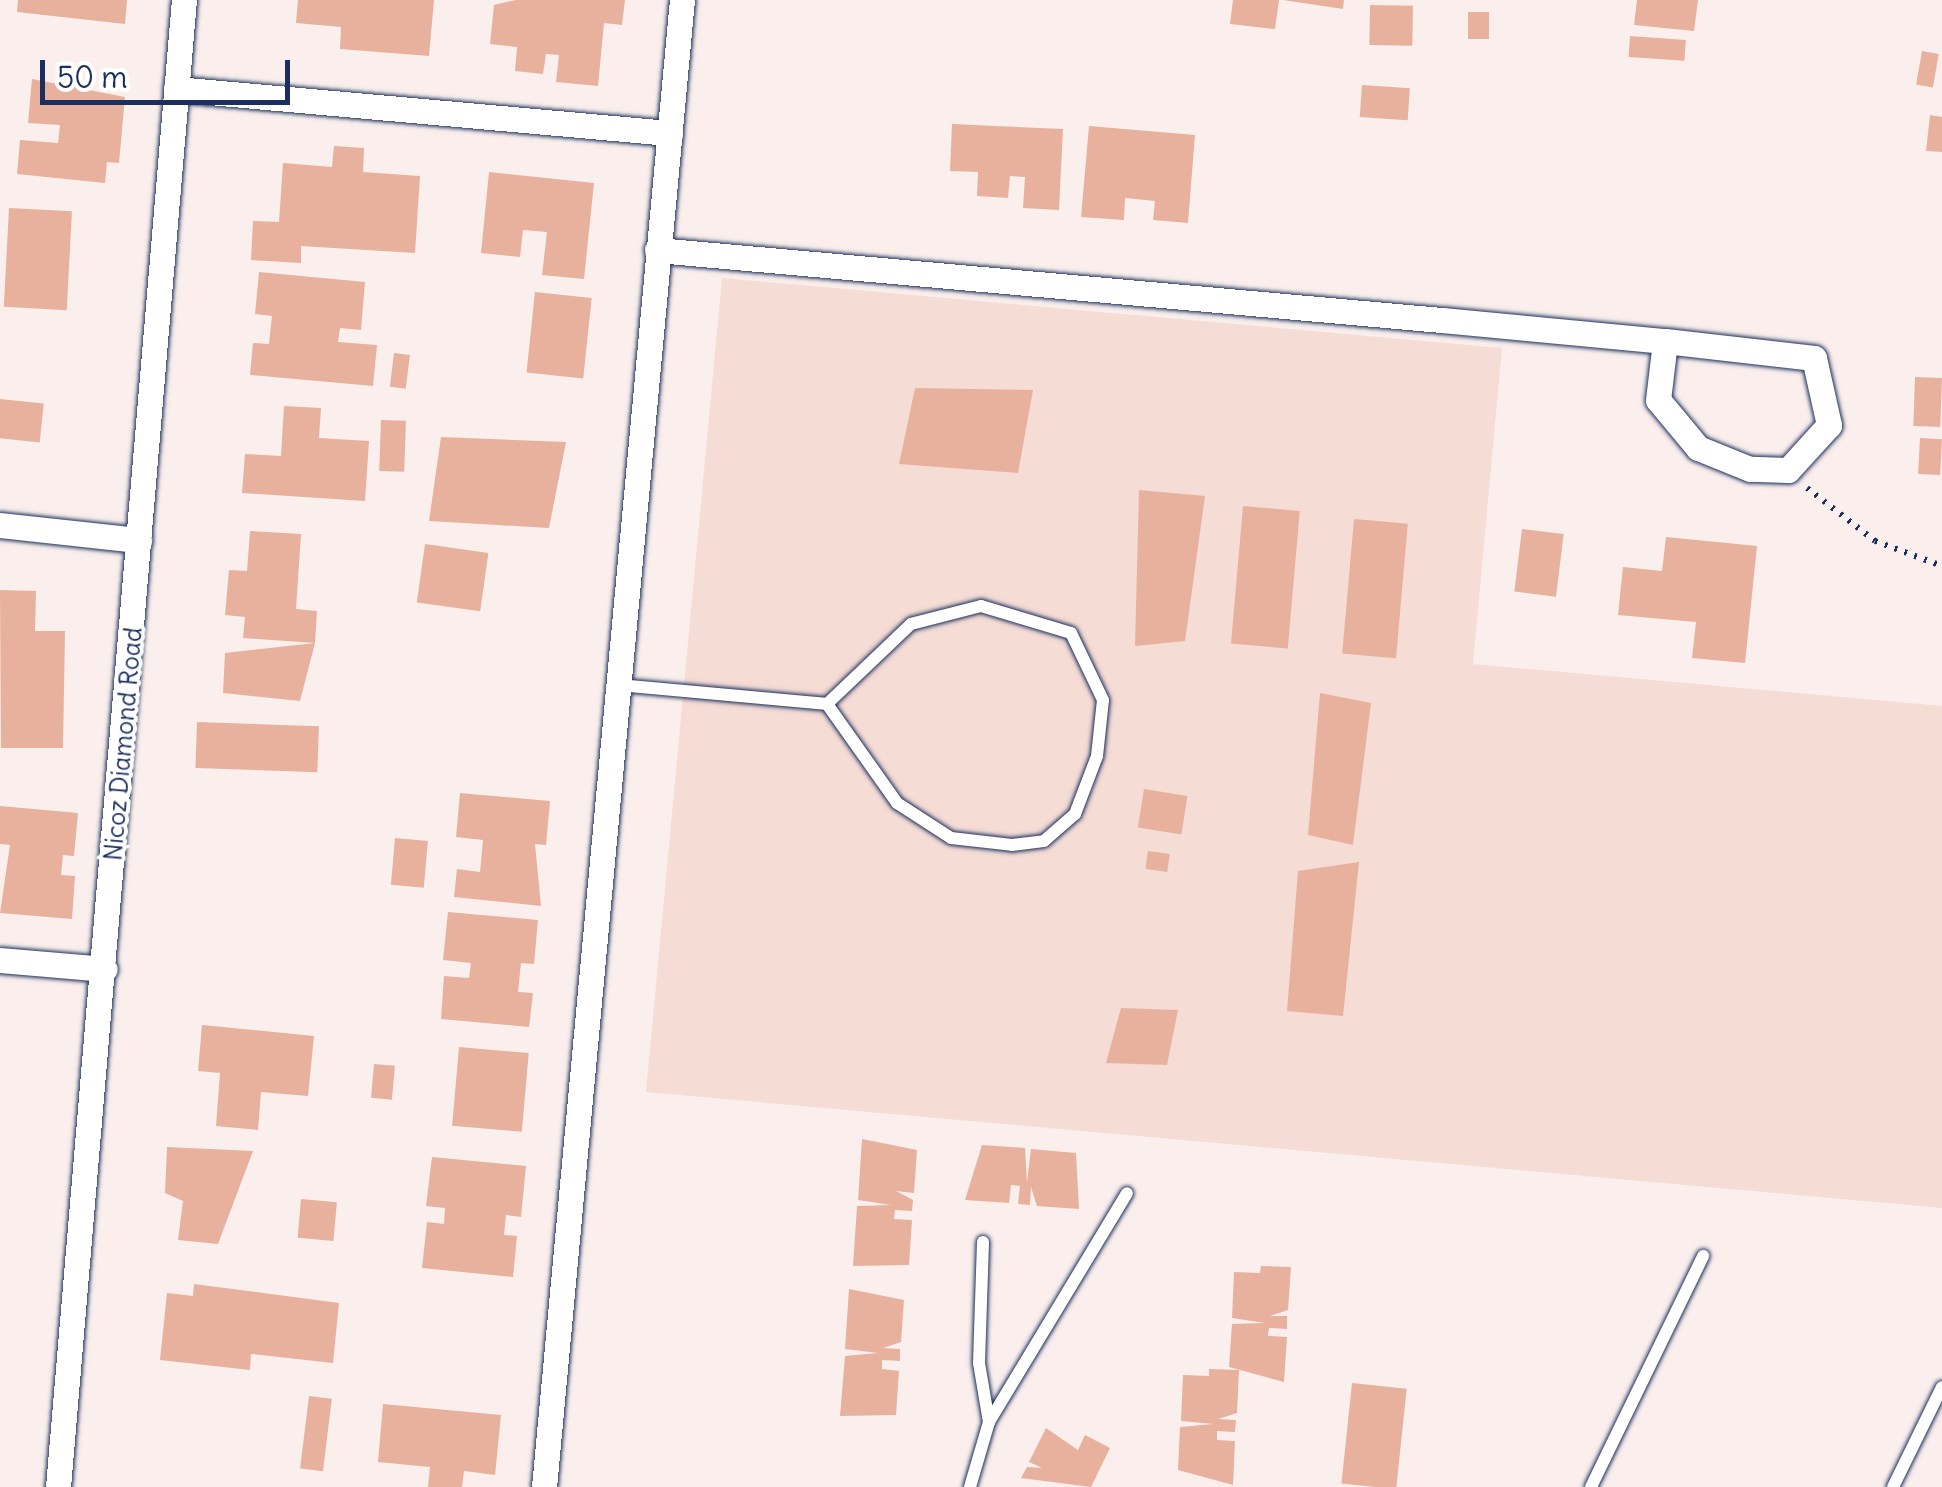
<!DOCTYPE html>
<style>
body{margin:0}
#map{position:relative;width:1942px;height:1487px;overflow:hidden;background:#faefec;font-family:Delius,sans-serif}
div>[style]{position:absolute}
.built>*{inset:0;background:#f5dcd5}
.building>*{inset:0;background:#e8b19e;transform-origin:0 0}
.path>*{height:6px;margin-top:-3px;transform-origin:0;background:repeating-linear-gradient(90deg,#1b2f5e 0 2.5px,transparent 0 10.5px)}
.roads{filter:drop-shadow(0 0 2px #1b2f5e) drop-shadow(0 0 2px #1b2f5e)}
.service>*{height:12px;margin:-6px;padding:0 6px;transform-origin:6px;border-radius:6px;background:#fff}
.minor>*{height:25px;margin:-12.5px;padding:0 12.5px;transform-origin:12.5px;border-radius:12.5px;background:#fff}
span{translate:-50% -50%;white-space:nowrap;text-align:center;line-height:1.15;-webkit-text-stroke:8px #fff;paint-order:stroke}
.street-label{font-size:25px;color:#1b2f5e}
.scale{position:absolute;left:40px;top:60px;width:250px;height:45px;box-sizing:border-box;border:5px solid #1b2f5e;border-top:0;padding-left:12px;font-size:30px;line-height:35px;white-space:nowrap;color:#1b2f5e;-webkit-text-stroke:8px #fff;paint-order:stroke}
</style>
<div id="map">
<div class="built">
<i style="clip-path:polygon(722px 278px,1502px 348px,1473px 664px,1942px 706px,1942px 1208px,646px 1092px)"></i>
</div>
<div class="building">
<i style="clip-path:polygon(18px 0,127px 0,125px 24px,17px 12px)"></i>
<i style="clip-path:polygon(298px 0,434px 0,429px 56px,340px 49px,341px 27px,296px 23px)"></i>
<i style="clip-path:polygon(516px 0,625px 0,622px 25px,604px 23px,598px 86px,556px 82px,559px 55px,546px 54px,543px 74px,515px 71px,517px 47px,490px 44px,494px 5px)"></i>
<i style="clip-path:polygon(1233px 0,1279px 0,1275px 29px,1230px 24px)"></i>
<i style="clip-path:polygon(1283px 0,1344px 0,1343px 9px)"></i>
<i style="clip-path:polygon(1637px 0,1698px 0,1694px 31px,1634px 25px)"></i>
<i style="left:1370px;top:5px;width:43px;height:40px;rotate:1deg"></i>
<i style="left:1468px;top:12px;width:21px;height:27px"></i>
<i style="left:1630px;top:36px;width:56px;height:21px;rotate:4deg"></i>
<i style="left:1922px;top:51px;width:17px;height:34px;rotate:10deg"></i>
<i style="clip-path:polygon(32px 79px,125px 97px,119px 163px,107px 162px,105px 183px,17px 174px,20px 140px,58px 143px,60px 125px,28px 123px)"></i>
<i style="left:1362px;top:85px;width:48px;height:32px;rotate:4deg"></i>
<i style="clip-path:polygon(1930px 115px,1942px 117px,1942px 152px,1926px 151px)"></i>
<i style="clip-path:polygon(952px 124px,1063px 129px,1059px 210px,1023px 208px,1025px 177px,1010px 176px,1008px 198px,977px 196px,978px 172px,950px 171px)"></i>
<i style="clip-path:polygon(1089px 126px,1195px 135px,1188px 223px,1153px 220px,1155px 201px,1125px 198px,1124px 220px,1081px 217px)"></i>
<i style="clip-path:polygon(334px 146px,364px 148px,363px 172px,420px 176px,415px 253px,301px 246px,301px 263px,251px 260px,253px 221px,279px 222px,283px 163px,332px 167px)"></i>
<i style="clip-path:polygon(489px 172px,594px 183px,584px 279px,542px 275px,547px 232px,523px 230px,520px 257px,481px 253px)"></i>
<i style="left:9px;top:208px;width:63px;height:99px;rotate:3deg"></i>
<i style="clip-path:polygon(259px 272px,365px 282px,361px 330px,340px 328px,338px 342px,377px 345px,373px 386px,250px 375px,253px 343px,269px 344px,272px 316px,255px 314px)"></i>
<i style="left:535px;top:292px;width:57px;height:81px;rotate:6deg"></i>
<i style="left:394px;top:353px;width:16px;height:34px;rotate:7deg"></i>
<i style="left:1915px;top:377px;width:27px;height:49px;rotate:2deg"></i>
<i style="clip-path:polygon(915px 388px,1033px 390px,1018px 473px,899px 464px)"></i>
<i style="left:0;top:399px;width:44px;height:39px;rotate:6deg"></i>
<i style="clip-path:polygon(284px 406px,321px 408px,319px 438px,369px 441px,365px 501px,242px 493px,245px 454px,281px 456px)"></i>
<i style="left:381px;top:420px;width:25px;height:51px;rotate:2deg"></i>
<i style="clip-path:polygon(441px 437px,566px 442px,549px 528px,429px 521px)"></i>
<i style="left:1920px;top:438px;width:22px;height:36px;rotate:3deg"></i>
<i style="clip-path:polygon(1139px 490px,1205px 496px,1185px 641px,1135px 646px)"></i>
<i style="left:1243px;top:506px;width:57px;height:138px;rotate:5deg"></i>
<i style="left:1354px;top:519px;width:54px;height:135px;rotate:5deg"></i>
<i style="left:1522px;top:529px;width:42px;height:63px;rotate:7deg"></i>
<i style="clip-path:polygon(250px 531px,301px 534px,296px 609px,317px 611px,315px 643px,243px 638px,245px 617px,225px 615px,229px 570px,247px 571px)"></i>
<i style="clip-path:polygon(1666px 537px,1757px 546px,1745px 663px,1692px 658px,1696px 622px,1618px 615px,1623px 567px,1662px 571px)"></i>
<i style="left:425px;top:544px;width:64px;height:59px;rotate:8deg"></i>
<i style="clip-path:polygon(0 590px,36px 591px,35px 631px,65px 631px,63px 748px,1px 748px)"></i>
<i style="clip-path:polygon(315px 643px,300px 701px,223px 693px,225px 653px)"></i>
<i style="clip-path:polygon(1320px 693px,1371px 703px,1353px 845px,1308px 835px)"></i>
<i style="left:197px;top:722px;width:122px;height:46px;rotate:2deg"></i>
<i style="left:1144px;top:789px;width:44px;height:39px;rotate:9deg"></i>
<i style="clip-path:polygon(460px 793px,550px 801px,546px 845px,535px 844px,541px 906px,454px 897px,457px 869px,480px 872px,483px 840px,456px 837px)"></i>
<i style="clip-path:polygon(0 806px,78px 813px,74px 856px,63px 855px,61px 875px,75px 876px,72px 919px,0 913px,10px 845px,0 844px)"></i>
<i style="left:395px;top:838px;width:33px;height:47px;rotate:5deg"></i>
<i style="left:1148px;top:851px;width:22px;height:18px;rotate:8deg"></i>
<i style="clip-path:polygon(1359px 862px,1343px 1016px,1287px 1011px,1298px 871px)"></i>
<i style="clip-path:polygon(448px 912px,538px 920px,534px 964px,521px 963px,518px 992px,533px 993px,529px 1027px,441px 1019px,444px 976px,469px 978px,471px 963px,443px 960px)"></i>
<i style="clip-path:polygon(1121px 1008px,1178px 1010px,1167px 1065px,1106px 1063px)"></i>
<i style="clip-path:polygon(202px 1025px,314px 1036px,308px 1096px,261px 1092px,258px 1130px,216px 1126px,220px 1073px,198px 1071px)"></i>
<i style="left:459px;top:1047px;width:70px;height:79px;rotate:5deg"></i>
<i style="left:374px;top:1064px;width:21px;height:34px;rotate:5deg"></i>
<i style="clip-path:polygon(862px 1139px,917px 1150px,914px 1193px,896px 1191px,913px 1200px,912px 1211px,895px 1210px,894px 1219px,912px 1220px,909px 1265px,853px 1266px,857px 1206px,891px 1205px,858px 1200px)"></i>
<i style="clip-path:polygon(982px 1145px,1025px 1148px,1027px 1182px,1031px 1149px,1076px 1153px,1079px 1209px,1037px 1206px,1031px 1187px,1030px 1205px,1018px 1204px,1020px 1186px,1011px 1185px,1009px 1203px,965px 1200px)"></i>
<i style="clip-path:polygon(167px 1147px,253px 1151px,218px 1244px,178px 1240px,183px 1201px,165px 1193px)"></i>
<i style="clip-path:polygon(432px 1157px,526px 1166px,521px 1217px,506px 1215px,504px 1235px,517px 1236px,513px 1277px,422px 1268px,427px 1222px,444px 1224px,445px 1208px,426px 1206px)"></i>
<i style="left:301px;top:1199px;width:36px;height:39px;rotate:5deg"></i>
<i style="clip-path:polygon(1261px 1266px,1291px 1267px,1288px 1310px,1270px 1316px,1287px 1316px,1287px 1329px,1269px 1328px,1268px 1336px,1287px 1337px,1284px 1382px,1229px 1367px,1232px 1324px,1265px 1323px,1232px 1318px,1234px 1272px,1260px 1273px)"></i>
<i style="clip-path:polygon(194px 1284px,339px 1303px,333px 1363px,251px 1354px,250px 1370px,160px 1360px,167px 1293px,193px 1296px)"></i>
<i style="clip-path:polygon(849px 1289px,904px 1300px,901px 1342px,883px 1348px,900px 1349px,900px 1361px,882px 1360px,882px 1369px,899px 1371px,896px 1415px,840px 1416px,845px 1356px,878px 1353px,845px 1349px)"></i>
<i style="clip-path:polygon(1209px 1369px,1239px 1370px,1237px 1413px,1218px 1419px,1236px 1420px,1235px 1432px,1217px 1431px,1217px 1440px,1235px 1441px,1233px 1485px,1178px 1470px,1180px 1427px,1213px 1424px,1181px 1421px,1183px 1375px,1209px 1376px)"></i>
<i style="left:1352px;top:1383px;width:55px;height:101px;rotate:6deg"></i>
<i style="left:309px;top:1396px;width:23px;height:73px;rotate:7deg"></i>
<i style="clip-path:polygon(383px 1404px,501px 1415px,495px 1475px,464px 1471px,462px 1487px,428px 1487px,430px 1467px,378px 1462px)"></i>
<i style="clip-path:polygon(1046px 1428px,1078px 1450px,1085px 1435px,1110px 1448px,1091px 1487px,1021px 1478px,1027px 1467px,1042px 1468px,1029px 1462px)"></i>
</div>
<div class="path">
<i style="left:1807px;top:488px;width:86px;rotate:37.9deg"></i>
<i style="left:1875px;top:541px;width:72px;rotate:20.5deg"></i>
</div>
<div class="roads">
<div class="service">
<i style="left:619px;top:685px;width:209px;rotate:5.2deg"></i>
<i style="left:827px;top:704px;width:121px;rotate:54.7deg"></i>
<i style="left:897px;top:803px;width:64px;rotate:32.9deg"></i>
<i style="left:951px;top:838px;width:61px;rotate:6.5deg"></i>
<i style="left:1012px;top:845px;width:32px;rotate:-7deg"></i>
<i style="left:1044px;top:841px;width:41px;rotate:-41.1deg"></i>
<i style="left:1075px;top:814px;width:62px;rotate:-69.2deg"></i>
<i style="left:1097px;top:756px;width:56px;rotate:-83.9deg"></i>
<i style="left:1103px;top:700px;width:74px;rotate:-115.5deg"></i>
<i style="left:1071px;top:633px;width:94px;rotate:-163.3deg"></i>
<i style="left:981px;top:606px;width:72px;rotate:165.6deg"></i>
<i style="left:911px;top:624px;width:116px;rotate:136.4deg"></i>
<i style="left:983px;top:1242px;width:121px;rotate:91.9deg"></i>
<i style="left:979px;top:1363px;width:60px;rotate:80.4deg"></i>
<i style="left:970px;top:1487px;width:68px;rotate:-73.7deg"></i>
<i style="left:989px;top:1422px;width:267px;rotate:-58.9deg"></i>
<i style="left:1591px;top:1487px;width:257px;rotate:-64.1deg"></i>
<i style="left:1893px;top:1487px;width:111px;rotate:-63.9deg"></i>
</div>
<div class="minor">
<i style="left:176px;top:89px;width:496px;rotate:5.1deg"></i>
<i style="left:657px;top:250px;width:788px;rotate:5.1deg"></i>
<i style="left:1442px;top:320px;width:224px;rotate:5.4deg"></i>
<i style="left:1665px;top:341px;width:150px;rotate:6.5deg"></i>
<i style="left:1814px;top:358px;width:69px;rotate:77.4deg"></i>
<i style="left:1829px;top:425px;width:61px;rotate:132.3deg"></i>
<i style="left:1788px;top:470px;width:38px;rotate:-178deg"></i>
<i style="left:1750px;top:469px;width:56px;rotate:-158deg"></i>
<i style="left:1698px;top:448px;width:62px;rotate:-129.8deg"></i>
<i style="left:1658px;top:400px;width:59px;rotate:-83.2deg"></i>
<i style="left:0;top:525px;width:140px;rotate:6.2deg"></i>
<i style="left:0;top:960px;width:105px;rotate:4.9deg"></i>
<i style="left:58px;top:1487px;width:1492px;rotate:-85.16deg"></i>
<i style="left:544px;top:1487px;width:1493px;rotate:-84.7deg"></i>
</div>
</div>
<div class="street-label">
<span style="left:123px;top:744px;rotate:-85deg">Nicoz Diamond Road</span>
</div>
<div class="scale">50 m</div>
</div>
